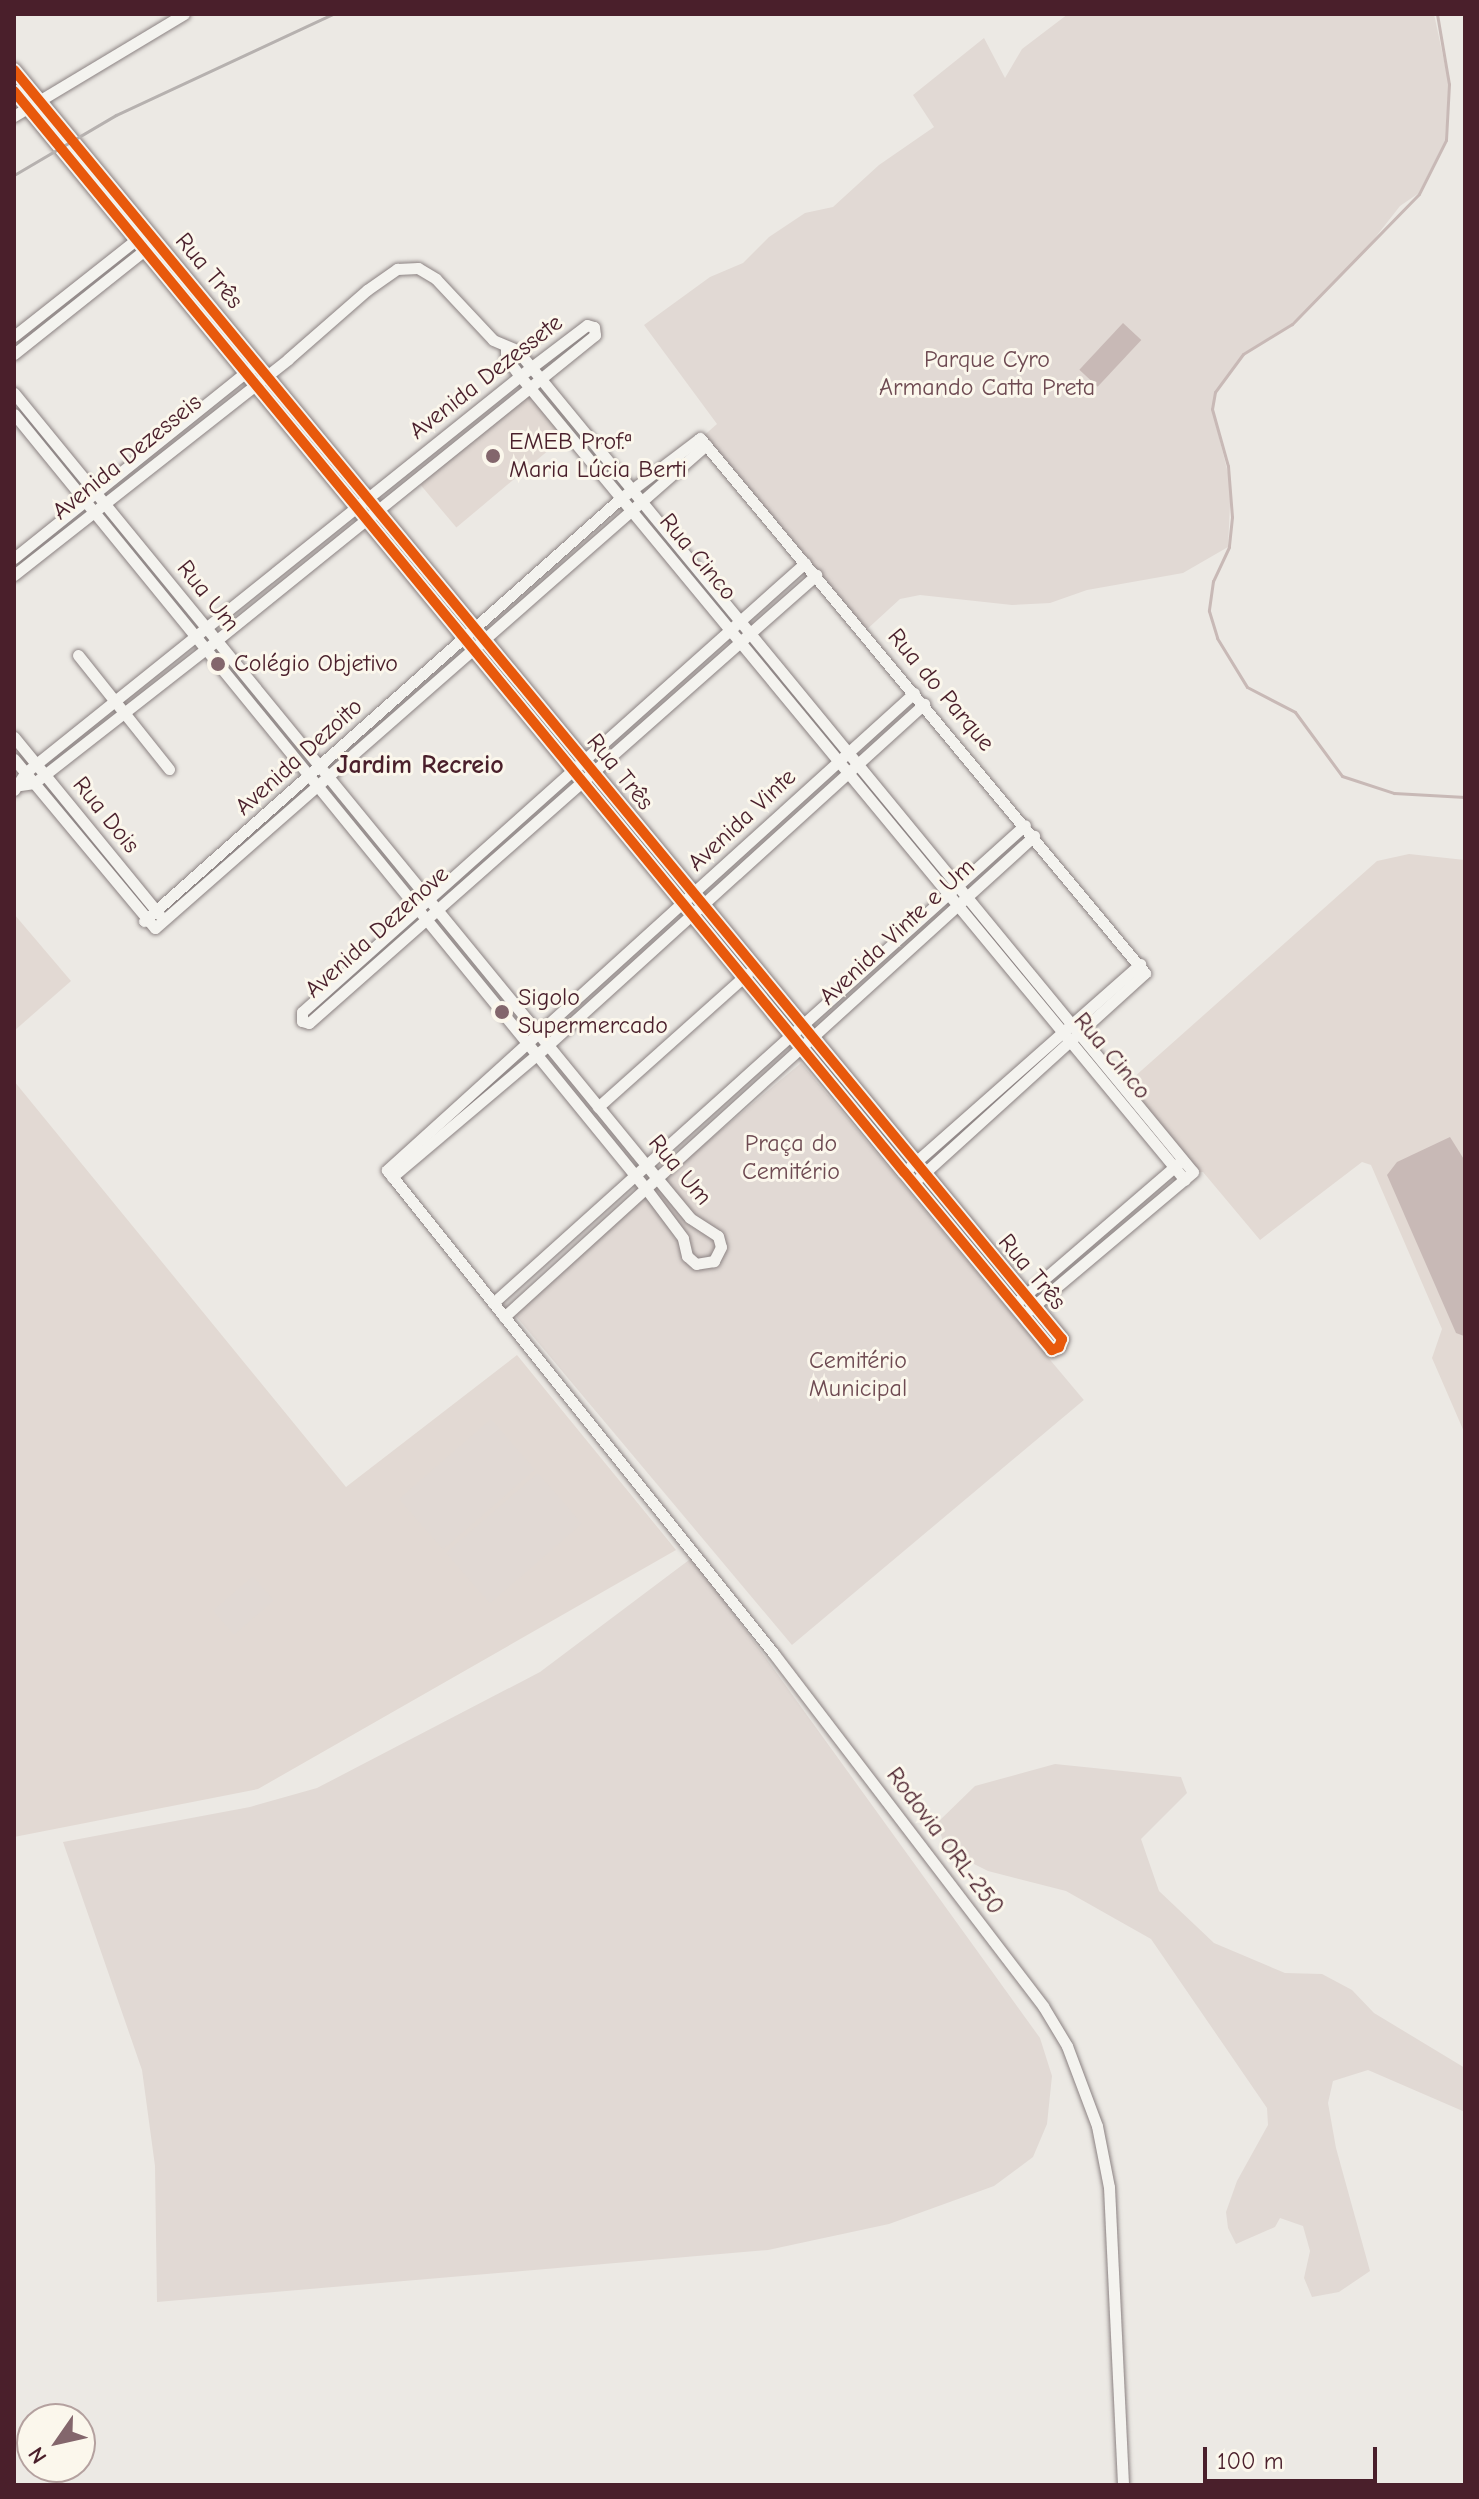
<!DOCTYPE html>
<meta charset="utf-8">
<style>
body{margin:0}
#map{position:relative;width:1479px;height:2499px;overflow:hidden;background:#ece9e4;font-family:"Comic Neue",sans-serif}
div>[style]{position:absolute}
.built>*{inset:0;background:#e2d9d3;transform-origin:0 0}
.green>*{inset:0;background:#e1d9d4;transform-origin:0 0}
.water>*{inset:0;background:#c8b9b6;transform-origin:0 0}
.stream>*{height:3px;margin:-1.5px;padding:0 1.5px;transform-origin:1.5px;border-radius:1.5px;background:#c8b9b6}
.roads{filter:drop-shadow(0 0 2px #8b8282) drop-shadow(0 0 2px #8b8282)}
.minor>*{height:11px;margin:-5.5px;padding:0 5.5px;transform-origin:5.5px;border-radius:5.5px;background:#f4f3ef}
.tertiary>*{height:14px;margin:-7px;padding:0 7px;transform-origin:7px;border-radius:7px;background:#f4f3ef}
.rail>*{height:3px;margin:-1.5px;padding:0 1.5px;transform-origin:1.5px;border-radius:1.5px;background:#b6b1af}
.cycleway>*{height:10px;margin:-5px;padding:0 5px;transform-origin:5px;border-radius:5px;background:#e8590c}
.dots>*{width:22px;height:22px;translate:-50% -50%;box-sizing:border-box;border:4px solid #fbf7ec;border-radius:50%}
span{translate:-50% -50%;white-space:nowrap;text-align:center;line-height:1.15;-webkit-text-stroke:6px #fbf7ec;paint-order:stroke}
.street-label{font-size:24px;color:#4a1f2b}
.park-label{font-size:24px;color:#6e4a52}
.poi-label{font-size:24px;color:#4a1f2b}
.left{translate:0 -50%;text-align:left}
.neighbourhood-label{font-size:26px;color:#4a1f2b;font-weight:700}
.frame{position:absolute;inset:0;border:16px solid #4a1f2b;pointer-events:none}
.north{position:absolute;left:16px;top:2403px;width:80px;height:80px;box-sizing:border-box;background:#fbf7ec;border:2px solid #b4a19f;border-radius:50%;rotate:236deg;font-size:22px;font-weight:700;line-height:32px;text-align:center;color:#4a1f2b}
.north::after{content:'';display:block;margin:auto;width:28px;height:36px;background:#83666c;clip-path:polygon(50% 0,100% 100%,50% 72%,0 100%)}
.scale{position:absolute;left:1203px;top:2447px;width:174px;height:36px;box-sizing:border-box;border:4px solid #4a1f2b;border-top:0;padding-left:10px;font-size:24px;line-height:28px;white-space:nowrap;color:#4a1f2b;-webkit-text-stroke:6px #fbf7ec;paint-order:stroke}
</style>
<div id="map">
<div class="built">
<i style="left:529px;top:387px;width:61px;height:146px;rotate:50deg"></i>
<i style="clip-path:polygon(1409px 854px,1465px 860px,1465px 1434px,1432px 1358px,1442px 1329px,1371px 1165px,1362px 1162px,1260px 1240px,1203px 1172px,1195px 1173px,1124px 1086px,1377px 861px)"></i>
<i style="clip-path:polygon(14px 914px,71px 981px,14px 1031px)"></i>
<i style="clip-path:polygon(14px 1081px,346px 1487px,517px 1355px,676px 1550px,258px 1789px,14px 1837px)"></i>
</div>
<div class="green">
<i style="clip-path:polygon(1068px 14px,1434px 14px,1449px 84px,1445px 140px,1419px 193px,1400px 206px,1363px 253px,1291px 324px,1242px 354px,1215px 392px,1212px 409px,1231px 485px,1228px 547px,1183px 573px,1087px 590px,1050px 603px,1012px 605px,920px 595px,900px 599px,864px 632px,701px 438px,717px 424px,644px 325px,710px 277px,743px 263px,769px 237px,805px 213px,833px 207px,879px 165px,934px 127px,913px 95px,984px 38px,1005px 78px,1022px 49px)"></i>
<i style="left:801px;top:1063px;width:440px;height:381px;rotate:50deg"></i>
<i style="left:491px;top:1419px;width:67px;height:122px;rotate:49deg"></i>
<i style="left:538px;top:1473px;width:67px;height:122px;rotate:49deg"></i>
<i style="clip-path:polygon(693px 1557px,1040px 2038px,1052px 2076px,1047px 2124px,1033px 2157px,994px 2186px,889px 2224px,768px 2250px,157px 2302px,155px 2166px,142px 2070px,63px 1842px,250px 1807px,317px 1788px,540px 1672px)"></i>
<i style="left:253px;top:1576px;width:32px;height:53px;rotate:49deg"></i>
<i style="clip-path:polygon(1055px 1764px,1181px 1777px,1187px 1793px,1141px 1839px,1159px 1891px,1214px 1943px,1285px 1973px,1322px 1974px,1352px 1990px,1374px 2013px,1465px 2068px,1465px 2112px,1368px 2070px,1333px 2081px,1328px 2103px,1336px 2148px,1370px 2271px,1339px 2292px,1312px 2297px,1304px 2278px,1310px 2251px,1303px 2226px,1280px 2218px,1275px 2227px,1236px 2244px,1228px 2228px,1226px 2212px,1237px 2181px,1268px 2125px,1267px 2108px,1151px 1939px,1066px 1891px,988px 1871px,952px 1853px,943px 1843px,938px 1822px,975px 1786px)"></i>
</div>
<div class="water">
<i style="left:1123px;top:323px;width:25px;height:64px;rotate:43deg"></i>
<i style="clip-path:polygon(1450px 1137px,1465px 1161px,1464px 1336px,1456px 1333px,1387px 1175px,1397px 1162px)"></i>
</div>
<div class="stream">
<i style="left:1437px;top:14px;width:71px;rotate:80.3deg"></i>
<i style="left:1449px;top:84px;width:56px;rotate:93.1deg"></i>
<i style="left:1446px;top:140px;width:60px;rotate:116.6deg"></i>
<i style="left:1419px;top:194px;width:182px;rotate:134.3deg"></i>
<i style="left:1292px;top:324px;width:57px;rotate:148.5deg"></i>
<i style="left:1243px;top:354px;width:47px;rotate:126.4deg"></i>
<i style="left:1215px;top:392px;width:17px;rotate:100deg"></i>
<i style="left:1212px;top:409px;width:59px;rotate:74.3deg"></i>
<i style="left:1228px;top:466px;width:51px;rotate:85.5deg"></i>
<i style="left:1232px;top:517px;width:30px;rotate:96deg"></i>
<i style="left:1229px;top:547px;width:38px;rotate:115deg"></i>
<i style="left:1213px;top:581px;width:30px;rotate:98deg"></i>
<i style="left:1209px;top:611px;width:28px;rotate:73deg"></i>
<i style="left:1217px;top:638px;width:57px;rotate:58.5deg"></i>
<i style="left:1247px;top:687px;width:54px;rotate:27.5deg"></i>
<i style="left:1295px;top:712px;width:79px;rotate:53.7deg"></i>
<i style="left:1342px;top:776px;width:55px;rotate:18.1deg"></i>
<i style="left:1394px;top:793px;width:71px;rotate:3.2deg"></i>
</div>
<div class="roads">
<div class="minor">
<i style="left:14px;top:116px;width:198px;rotate:-31deg"></i>
<i style="left:14px;top:336px;width:163px;rotate:-38.3deg"></i>
<i style="left:506px;top:347px;width:10px;rotate:90deg"></i>
<i style="left:506px;top:357px;width:24px;rotate:54deg"></i>
<i style="left:520px;top:376px;width:1043px;rotate:50.41deg"></i>
<i style="left:14px;top:354px;width:175px;rotate:-38.5deg"></i>
<i style="left:14px;top:393px;width:999px;rotate:50.69deg"></i>
<i style="left:647px;top:1166px;width:67px;rotate:50.4deg"></i>
<i style="left:690px;top:1218px;width:33px;rotate:33deg"></i>
<i style="left:718px;top:1236px;width:11px;rotate:75deg"></i>
<i style="left:721px;top:1247px;width:16px;rotate:117deg"></i>
<i style="left:714px;top:1261px;width:18px;rotate:171deg"></i>
<i style="left:696px;top:1264px;width:12px;rotate:-138deg"></i>
<i style="left:687px;top:1256px;width:18px;rotate:-103deg"></i>
<i style="left:683px;top:1238px;width:60px;rotate:-126.9deg"></i>
<i style="left:647px;top:1190px;width:1001px;rotate:-129.2deg"></i>
<i style="left:14px;top:558px;width:305px;rotate:-38.7deg"></i>
<i style="left:805px;top:563px;width:674px;rotate:138.25deg"></i>
<i style="left:302px;top:1012px;width:9px;rotate:90deg"></i>
<i style="left:302px;top:1021px;width:7px;rotate:16deg"></i>
<i style="left:309px;top:1023px;width:677px;rotate:-41.46deg"></i>
<i style="left:14px;top:575px;width:349px;rotate:-38.2deg"></i>
<i style="left:288px;top:359px;width:105px;rotate:-41.1deg"></i>
<i style="left:367px;top:290px;width:37px;rotate:-35deg"></i>
<i style="left:397px;top:269px;width:21px;rotate:-3deg"></i>
<i style="left:418px;top:268px;width:21px;rotate:31deg"></i>
<i style="left:436px;top:279px;width:83px;rotate:46.9deg"></i>
<i style="left:493px;top:340px;width:26px;rotate:23deg"></i>
<i style="left:517px;top:350px;width:1064px;rotate:50.57deg"></i>
<i style="left:1193px;top:1172px;width:222px;rotate:139.9deg"></i>
<i style="left:78px;top:655px;width:146px;rotate:51.4deg"></i>
<i style="left:914px;top:693px;width:711px;rotate:137.85deg"></i>
<i style="left:387px;top:1170px;width:620px;rotate:51.35deg"></i>
<i style="left:774px;top:1654px;width:443px;rotate:52.6deg"></i>
<i style="left:1043px;top:2006px;width:47px;rotate:59deg"></i>
<i style="left:1067px;top:2046px;width:85px;rotate:69.4deg"></i>
<i style="left:1097px;top:2126px;width:62px;rotate:78.9deg"></i>
<i style="left:1109px;top:2187px;width:298px;rotate:87.3deg"></i>
<i style="left:14px;top:737px;width:229px;rotate:50.7deg"></i>
<i style="left:14px;top:759px;width:220px;rotate:50.2deg"></i>
<i style="left:155px;top:928px;width:733px;rotate:-41.24deg"></i>
<i style="left:14px;top:790px;width:20px;rotate:-57deg"></i>
<i style="left:25px;top:773px;width:635px;rotate:-38.73deg"></i>
<i style="left:520px;top:376px;width:84px;rotate:-37.3deg"></i>
<i style="left:587px;top:325px;width:7px;rotate:16deg"></i>
<i style="left:594px;top:327px;width:8px;rotate:83deg"></i>
<i style="left:595px;top:335px;width:487px;rotate:141.1deg"></i>
<i style="left:216px;top:641px;width:231px;rotate:142deg"></i>
<i style="left:34px;top:783px;width:14px;rotate:172deg"></i>
<i style="left:144px;top:921px;width:638px;rotate:-41.57deg"></i>
<i style="left:621px;top:498px;width:99px;rotate:-37.2deg"></i>
<i style="left:700px;top:438px;width:696px;rotate:50.25deg"></i>
<i style="left:1145px;top:973px;width:304px;rotate:137.8deg"></i>
<i style="left:598px;top:1107px;width:200px;rotate:-41.8deg"></i>
<i style="left:910px;top:1167px;width:307px;rotate:-41.4deg"></i>
<i style="left:392px;top:1177px;width:204px;rotate:-40.2deg"></i>
<i style="left:548px;top:1045px;width:508px;rotate:-42.21deg"></i>
<i style="left:493px;top:1303px;width:715px;rotate:-41.94deg"></i>
<i style="left:1015px;top:1304px;width:218px;rotate:-40.7deg"></i>
<i style="left:504px;top:1317px;width:716px;rotate:-42.23deg"></i>
</div>
<div class="tertiary">
<i style="left:14px;top:70px;width:1646px;rotate:50.45deg"></i>
<i style="left:1062px;top:1339px;width:9px;rotate:111deg"></i>
<i style="left:1059px;top:1347px;width:8px;rotate:157deg"></i>
<i style="left:1052px;top:1350px;width:231px;rotate:-129.7deg"></i>
<i style="left:904px;top:1172px;width:1400px;rotate:-129.47deg"></i>
</div>
</div>
<div class="rail">
<i style="left:14px;top:175px;width:118px;rotate:-30.5deg"></i>
<i style="left:116px;top:115px;width:239px;rotate:-25deg"></i>
</div>
<div class="cycleway">
<i style="left:14px;top:70px;width:1646px;rotate:50.45deg"></i>
<i style="left:1062px;top:1339px;width:9px;rotate:111deg"></i>
<i style="left:1059px;top:1347px;width:8px;rotate:157deg"></i>
<i style="left:1052px;top:1350px;width:231px;rotate:-129.7deg"></i>
<i style="left:904px;top:1172px;width:1400px;rotate:-129.47deg"></i>
</div>
<div class="dots">
<i style="left:493px;top:456px;background:#83666c"></i>
<i style="left:218px;top:664px;background:#83666c"></i>
<i style="left:502px;top:1012px;background:#83666c"></i>
</div>
<div class="street-label">
<span style="left:209px;top:271px;rotate:50deg">Rua Três</span>
<span style="left:486px;top:377px;rotate:-38deg">Avenida Dezessete</span>
<span style="left:127px;top:457px;rotate:-39deg">Avenida Dezesseis</span>
<span style="left:698px;top:557px;rotate:50deg">Rua Cinco</span>
<span style="left:208px;top:596px;rotate:51deg">Rua Um</span>
<span style="left:941px;top:690px;rotate:50deg">Rua do Parque</span>
<span style="left:299px;top:757px;rotate:-42deg">Avenida Dezoito</span>
<span style="left:620px;top:772px;rotate:51deg">Rua Três</span>
<span style="left:106px;top:815px;rotate:51deg">Rua Dois</span>
<span style="left:742px;top:820px;rotate:-43deg">Avenida Vinte</span>
<span style="left:377px;top:932px;rotate:-42deg">Avenida Dezenove</span>
<span style="left:897px;top:932px;rotate:-43deg">Avenida Vinte e Um</span>
<span style="left:1112px;top:1056px;rotate:50deg">Rua Cinco</span>
<span style="left:680px;top:1170px;rotate:50deg">Rua Um</span>
<span style="left:1032px;top:1272px;rotate:50deg">Rua Três</span>
<span style="left:945px;top:1841px;rotate:53deg">Rodovia ORL-250</span>
</div>
<div class="park-label">
<span style="left:987px;top:374px">Parque Cyro<br>Armando Catta Preta</span>
<span style="left:791px;top:1158px">Praça do<br>Cemitério</span>
<span style="left:858px;top:1375px">Cemitério<br>Municipal</span>
</div>
<div class="poi-label">
<span class="left" style="left:509px;top:456px">EMEB Prof.ª<br>Maria Lúcia Berti</span>
<span class="left" style="left:234px;top:664px">Colégio Objetivo</span>
<span class="left" style="left:518px;top:1012px">Sigolo<br>Supermercado</span>
</div>
<div class="neighbourhood-label">
<span style="left:420px;top:766px">Jardim Recreio</span>
</div>
<div class="frame"></div>
<div class="north">N</div>
<div class="scale">100 m</div>
</div>
